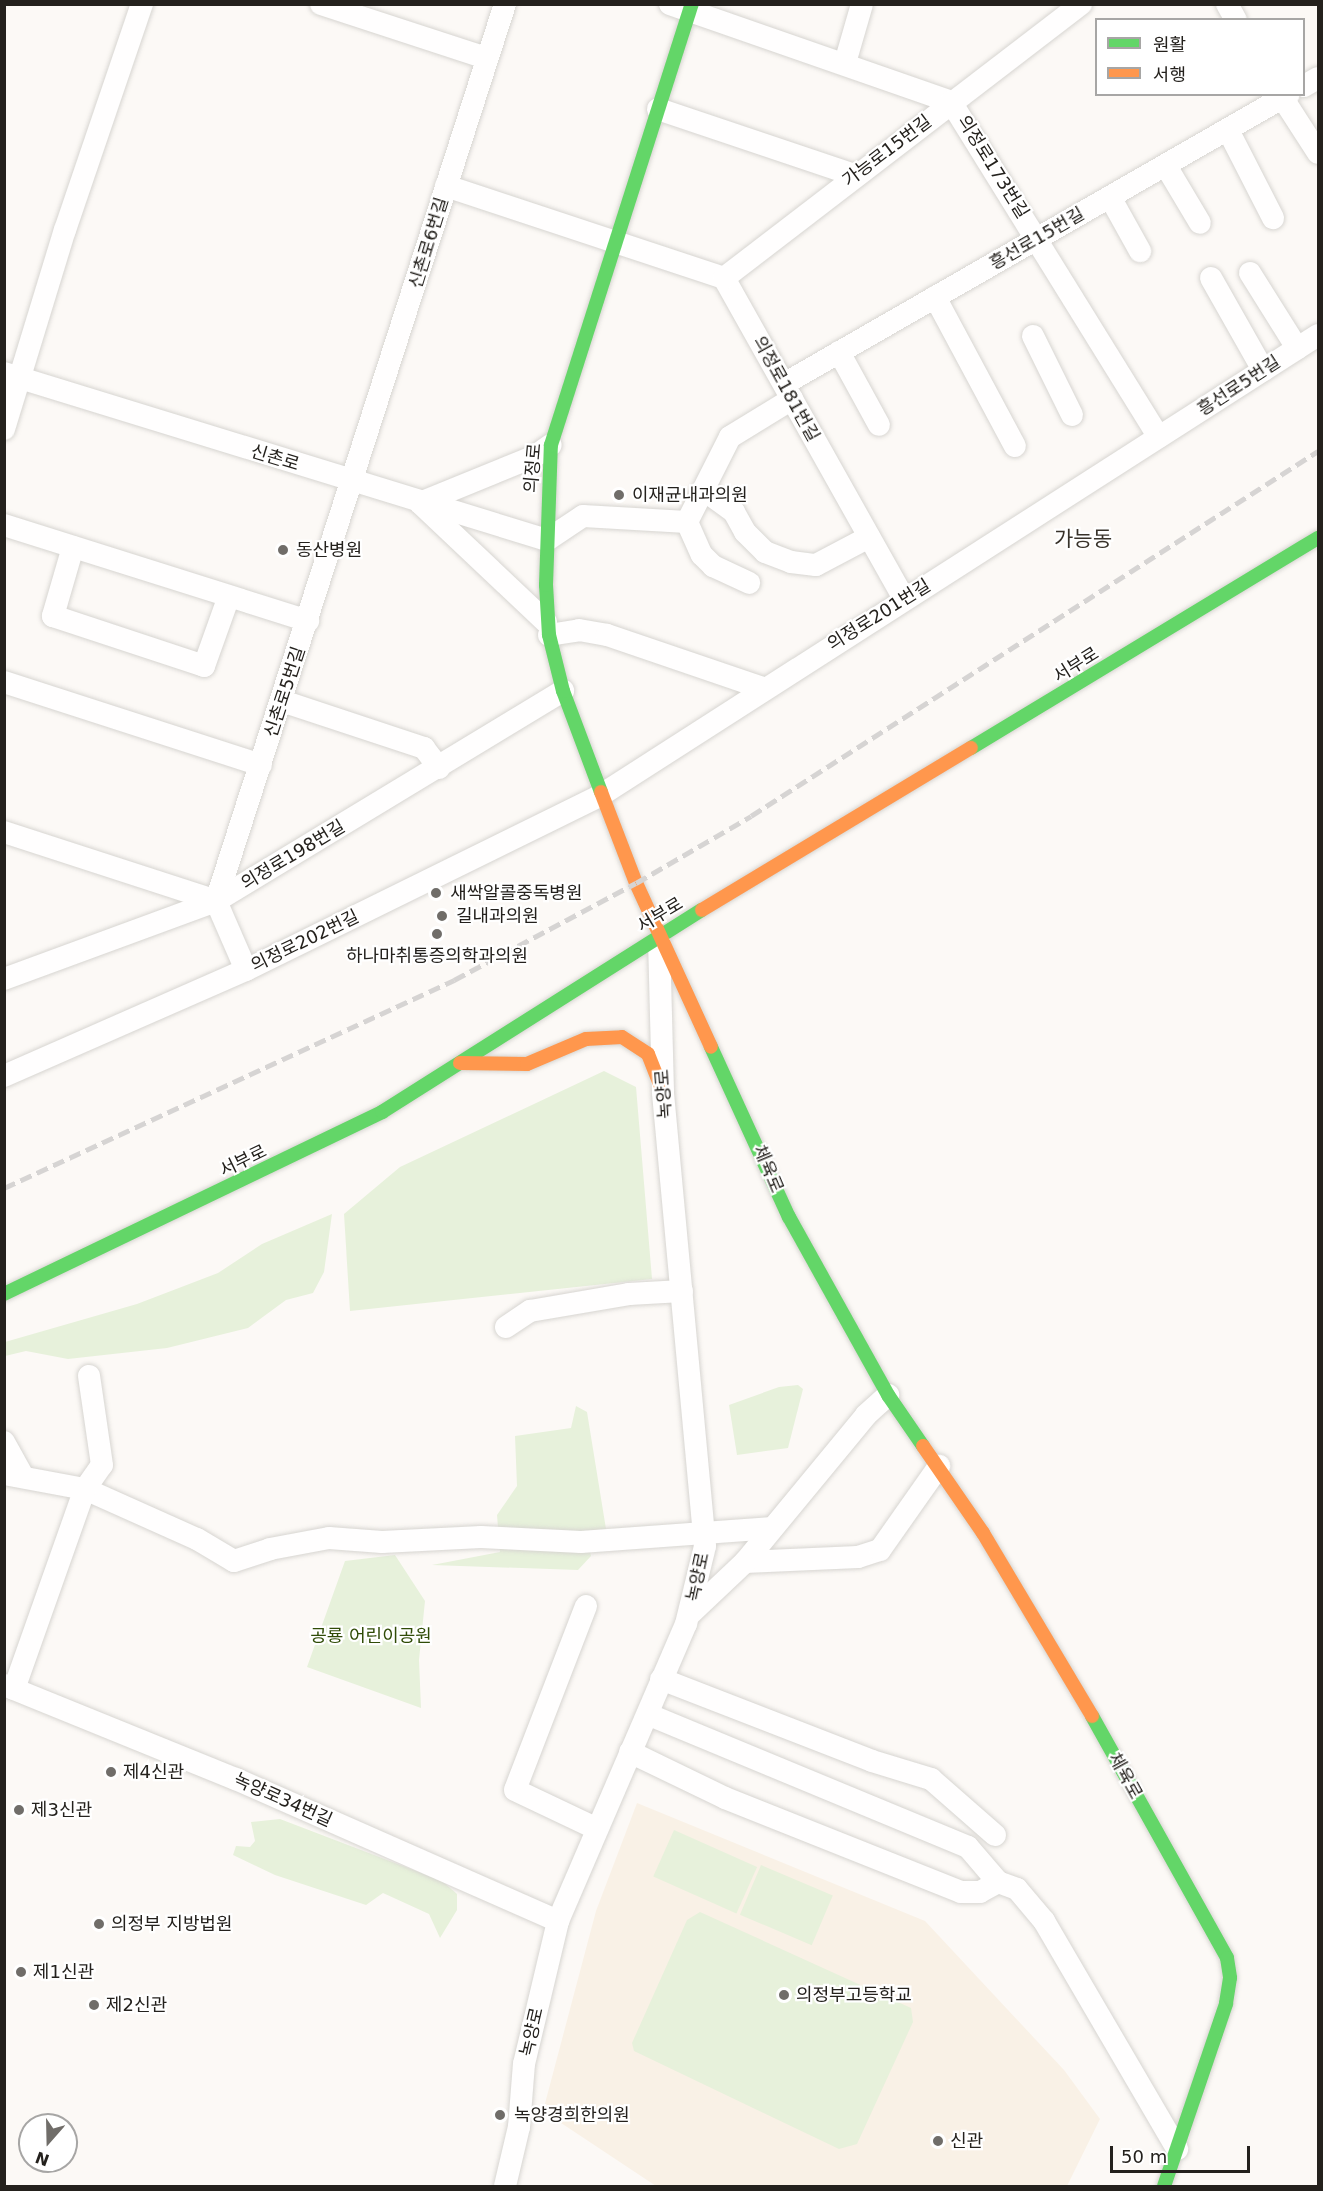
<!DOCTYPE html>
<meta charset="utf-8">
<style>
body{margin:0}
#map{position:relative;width:1323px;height:2191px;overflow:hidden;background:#fcf9f6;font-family:"DejaVu Sans","Noto Sans KR",sans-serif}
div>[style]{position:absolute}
.built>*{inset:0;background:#f9f1e6}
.green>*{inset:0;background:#e7f1db;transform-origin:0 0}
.roads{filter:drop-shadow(0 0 2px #d7d5d1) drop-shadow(0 0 2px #d7d5d1)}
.street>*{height:22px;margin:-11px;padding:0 11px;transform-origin:11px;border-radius:11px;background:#fffefe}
.fast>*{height:14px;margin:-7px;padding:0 7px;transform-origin:7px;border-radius:7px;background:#63d668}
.slow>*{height:14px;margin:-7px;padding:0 7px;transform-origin:7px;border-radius:7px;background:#ff974d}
.rail>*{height:4.5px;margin-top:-2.25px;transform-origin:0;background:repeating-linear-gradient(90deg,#d6d4d3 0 12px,transparent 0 18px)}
.dots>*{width:16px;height:16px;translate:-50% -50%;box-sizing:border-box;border:3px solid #fff;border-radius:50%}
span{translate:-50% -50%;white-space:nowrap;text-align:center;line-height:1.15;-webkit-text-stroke:4.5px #fff;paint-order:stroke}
.street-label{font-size:18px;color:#24211d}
.poi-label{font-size:18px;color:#24211d}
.left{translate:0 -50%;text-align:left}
.park-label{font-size:18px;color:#304c07}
.quarter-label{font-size:21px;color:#38322a}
.frame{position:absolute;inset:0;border:6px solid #24211d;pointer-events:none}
.legend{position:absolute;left:1095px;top:18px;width:210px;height:78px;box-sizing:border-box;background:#fff;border:2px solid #a7a6a5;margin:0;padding:8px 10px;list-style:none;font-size:18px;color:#24211d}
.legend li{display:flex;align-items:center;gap:12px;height:30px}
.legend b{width:30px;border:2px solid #a7a6a5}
.north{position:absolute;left:18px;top:2113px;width:60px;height:60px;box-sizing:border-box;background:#fff;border:2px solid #a7a6a5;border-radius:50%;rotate:200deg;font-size:16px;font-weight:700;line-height:24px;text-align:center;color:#24211d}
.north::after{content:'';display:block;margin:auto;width:21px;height:27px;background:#706d69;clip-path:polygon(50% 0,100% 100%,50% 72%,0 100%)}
.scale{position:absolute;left:1110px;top:2146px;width:140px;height:27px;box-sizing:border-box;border:3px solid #24211d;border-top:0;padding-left:8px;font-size:18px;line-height:21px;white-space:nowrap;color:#24211d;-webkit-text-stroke:4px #fff;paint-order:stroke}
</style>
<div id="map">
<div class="built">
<i style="clip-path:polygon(637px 1803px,925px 1921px,1064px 2070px,1100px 2119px,1067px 2186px,656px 2186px,543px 2111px,596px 1911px)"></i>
</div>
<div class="green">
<i style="clip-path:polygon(604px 1071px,636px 1087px,652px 1279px,350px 1311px,344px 1214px,400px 1167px)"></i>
<i style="clip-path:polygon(332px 1214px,324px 1272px,313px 1293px,286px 1300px,248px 1328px,167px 1348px,68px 1359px,26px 1351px,5px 1356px,5px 1342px,137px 1304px,218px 1273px,262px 1244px)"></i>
<i style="clip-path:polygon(798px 1385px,803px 1389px,788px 1448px,737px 1455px,729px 1405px,779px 1387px)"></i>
<i style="clip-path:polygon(576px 1406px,587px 1412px,606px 1529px,586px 1533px,591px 1556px,578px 1570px,432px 1565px,500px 1552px,497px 1515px,517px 1486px,515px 1436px,571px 1428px)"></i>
<i style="clip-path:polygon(395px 1555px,425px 1601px,419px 1660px,421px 1708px,307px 1667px,345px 1561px)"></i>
<i style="clip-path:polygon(280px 1819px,442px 1881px,457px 1894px,457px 1910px,440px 1938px,429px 1914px,383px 1893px,366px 1905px,275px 1875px,233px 1855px,236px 1846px,250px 1847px,255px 1841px,251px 1822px)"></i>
<i style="left:674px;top:1830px;width:91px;height:51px;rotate:24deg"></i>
<i style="left:761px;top:1865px;width:78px;height:54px;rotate:23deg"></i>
<i style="clip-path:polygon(700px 1912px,911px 2008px,913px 2022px,857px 2144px,839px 2149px,634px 2051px,632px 2043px,687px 1920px)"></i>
</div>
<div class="roads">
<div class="street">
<i style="left:321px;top:4px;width:174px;rotate:18.1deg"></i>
<i style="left:670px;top:4px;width:298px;rotate:19.2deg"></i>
<i style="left:951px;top:102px;width:394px;rotate:58.2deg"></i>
<i style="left:1227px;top:4px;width:18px;rotate:61deg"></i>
<i style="left:845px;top:63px;width:61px;rotate:-73.9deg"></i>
<i style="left:1304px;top:86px;width:16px;rotate:-30deg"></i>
<i style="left:1280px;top:94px;width:70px;rotate:57.2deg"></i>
<i style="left:658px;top:109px;width:207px;rotate:18.6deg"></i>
<i style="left:1228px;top:130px;width:99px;rotate:62.9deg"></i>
<i style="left:1166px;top:166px;width:66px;rotate:59.2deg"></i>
<i style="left:446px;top:186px;width:293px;rotate:18.3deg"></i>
<i style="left:724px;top:278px;width:368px;rotate:60.7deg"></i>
<i style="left:1110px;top:197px;width:62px;rotate:60.9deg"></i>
<i style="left:1250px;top:273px;width:89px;rotate:57.9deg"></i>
<i style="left:724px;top:278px;width:450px;rotate:-37.5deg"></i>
<i style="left:1211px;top:278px;width:106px;rotate:60.5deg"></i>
<i style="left:935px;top:297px;width:169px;rotate:61.8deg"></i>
<i style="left:1033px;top:336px;width:88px;rotate:63.7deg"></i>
<i style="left:839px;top:352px;width:83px;rotate:61.3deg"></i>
<i style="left:4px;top:373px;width:568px;rotate:17.1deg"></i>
<i style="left:547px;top:540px;width:43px;rotate:-33.7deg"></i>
<i style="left:583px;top:516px;width:104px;rotate:3.3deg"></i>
<i style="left:687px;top:522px;width:95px;rotate:-63.2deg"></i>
<i style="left:730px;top:437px;width:73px;rotate:-31.5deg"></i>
<i style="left:784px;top:384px;width:582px;rotate:-29.87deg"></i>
<i style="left:4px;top:429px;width:208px;rotate:-73deg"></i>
<i style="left:65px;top:230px;width:239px;rotate:-71.2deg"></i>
<i style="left:704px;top:490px;width:37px;rotate:36deg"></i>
<i style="left:734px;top:512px;width:23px;rotate:61deg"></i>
<i style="left:745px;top:532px;width:28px;rotate:45deg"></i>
<i style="left:765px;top:552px;width:28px;rotate:21deg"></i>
<i style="left:791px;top:562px;width:25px;rotate:7deg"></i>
<i style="left:816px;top:565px;width:60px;rotate:-27.8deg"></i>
<i style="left:687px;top:522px;width:36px;rotate:66deg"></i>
<i style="left:702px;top:555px;width:16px;rotate:45deg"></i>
<i style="left:713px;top:566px;width:40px;rotate:25deg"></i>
<i style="left:4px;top:525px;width:319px;rotate:17.5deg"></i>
<i style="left:73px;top:547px;width:72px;rotate:106.2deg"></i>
<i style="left:53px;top:616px;width:159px;rotate:18.3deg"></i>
<i style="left:204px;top:666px;width:74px;rotate:-70.3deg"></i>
<i style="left:546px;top:622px;width:173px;rotate:-136.6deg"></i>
<i style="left:420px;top:503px;width:124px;rotate:-22.2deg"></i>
<i style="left:535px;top:456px;width:19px;rotate:-35deg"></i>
<i style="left:549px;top:635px;width:30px;rotate:-9deg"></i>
<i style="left:579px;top:630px;width:28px;rotate:10deg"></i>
<i style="left:607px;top:635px;width:165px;rotate:18.8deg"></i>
<i style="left:4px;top:682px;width:270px;rotate:17.9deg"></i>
<i style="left:282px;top:701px;width:150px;rotate:18.3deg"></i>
<i style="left:424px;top:748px;width:25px;rotate:53deg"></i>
<i style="left:4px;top:832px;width:223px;rotate:18deg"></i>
<i style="left:216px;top:901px;width:75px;rotate:66.5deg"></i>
<i style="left:216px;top:901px;width:942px;rotate:-72.14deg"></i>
<i style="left:4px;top:979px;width:226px;rotate:-20.2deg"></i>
<i style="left:216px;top:901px;width:406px;rotate:-31.2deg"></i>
<i style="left:4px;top:1076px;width:264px;rotate:-23.7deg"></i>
<i style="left:246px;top:970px;width:396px;rotate:-26.2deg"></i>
<i style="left:601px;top:795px;width:852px;rotate:-32.68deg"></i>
<i style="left:506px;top:1327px;width:29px;rotate:-34deg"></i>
<i style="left:530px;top:1311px;width:100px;rotate:-9.7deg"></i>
<i style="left:629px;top:1294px;width:53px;rotate:-3.2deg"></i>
<i style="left:4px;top:1442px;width:38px;rotate:61deg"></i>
<i style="left:4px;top:1474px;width:82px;rotate:10.5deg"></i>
<i style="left:85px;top:1489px;width:123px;rotate:24.1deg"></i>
<i style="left:197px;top:1539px;width:43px;rotate:30.7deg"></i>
<i style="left:234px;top:1561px;width:38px;rotate:-18deg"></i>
<i style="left:270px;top:1549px;width:60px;rotate:-10.6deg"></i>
<i style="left:329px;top:1538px;width:53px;rotate:4.3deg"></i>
<i style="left:382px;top:1542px;width:99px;rotate:-2.9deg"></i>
<i style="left:481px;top:1537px;width:100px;rotate:2.9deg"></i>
<i style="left:581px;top:1542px;width:192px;rotate:-4.2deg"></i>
<i style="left:745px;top:1562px;width:113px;rotate:-2.5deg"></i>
<i style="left:858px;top:1557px;width:23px;rotate:-18deg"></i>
<i style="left:880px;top:1550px;width:103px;rotate:-54.9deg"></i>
<i style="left:586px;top:1606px;width:197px;rotate:111.1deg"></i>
<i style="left:515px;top:1790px;width:91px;rotate:25.4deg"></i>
<i style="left:689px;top:1615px;width:77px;rotate:-43.4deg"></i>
<i style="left:745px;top:1562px;width:190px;rotate:-50.5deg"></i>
<i style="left:866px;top:1415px;width:30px;rotate:-42deg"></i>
<i style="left:661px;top:1679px;width:226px;rotate:21.2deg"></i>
<i style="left:872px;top:1761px;width:62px;rotate:17deg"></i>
<i style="left:931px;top:1779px;width:85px;rotate:41.2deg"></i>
<i style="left:4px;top:1685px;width:250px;rotate:22.1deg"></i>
<i style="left:236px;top:1779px;width:352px;rotate:23.8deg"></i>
<i style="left:14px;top:1689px;width:212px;rotate:-70.5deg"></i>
<i style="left:85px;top:1489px;width:29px;rotate:-55deg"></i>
<i style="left:102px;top:1465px;width:90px;rotate:-98.3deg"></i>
<i style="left:630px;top:1752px;width:106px;rotate:25.8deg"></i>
<i style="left:725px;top:1798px;width:254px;rotate:21.7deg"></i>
<i style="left:961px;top:1892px;width:19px"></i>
<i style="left:980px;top:1892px;width:21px;rotate:-29deg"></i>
<i style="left:998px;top:1882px;width:46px;rotate:-130.6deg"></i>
<i style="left:968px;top:1847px;width:347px;rotate:-157.5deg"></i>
<i style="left:998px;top:1882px;width:20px;rotate:20deg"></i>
<i style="left:1017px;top:1889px;width:42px;rotate:49.8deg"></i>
<i style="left:1044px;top:1921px;width:264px;rotate:59.7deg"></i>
<i style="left:505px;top:2186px;width:61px;rotate:-76.7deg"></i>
<i style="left:519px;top:2127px;width:63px;rotate:-85.5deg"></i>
<i style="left:524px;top:2064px;width:147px;rotate:-76.6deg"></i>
<i style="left:558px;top:1921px;width:323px;rotate:-66.7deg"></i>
<i style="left:686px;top:1624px;width:80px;rotate:-76.3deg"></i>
<i style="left:705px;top:1546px;width:456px;rotate:-95.3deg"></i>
<i style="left:663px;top:1092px;width:151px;rotate:-91.5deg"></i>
</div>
<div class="fast">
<i style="left:971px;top:748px;width:406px;rotate:-31.2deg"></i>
<i style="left:601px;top:792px;width:108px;rotate:-110.6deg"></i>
<i style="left:563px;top:691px;width:58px;rotate:-104deg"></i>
<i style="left:549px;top:635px;width:50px;rotate:-93.4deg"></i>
<i style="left:546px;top:585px;width:140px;rotate:-88deg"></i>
<i style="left:551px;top:445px;width:463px;rotate:-72.3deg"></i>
<i style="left:711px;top:1047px;width:187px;rotate:65.4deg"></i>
<i style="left:789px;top:1217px;width:204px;rotate:60.9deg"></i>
<i style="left:888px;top:1395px;width:62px;rotate:55.5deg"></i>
<i style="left:4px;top:1294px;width:420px;rotate:-25.7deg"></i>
<i style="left:382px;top:1112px;width:378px;rotate:-32.3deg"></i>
<i style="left:1092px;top:1716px;width:277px;rotate:60.8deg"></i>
<i style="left:1227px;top:1958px;width:20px;rotate:81deg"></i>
<i style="left:1230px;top:1978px;width:26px;rotate:99deg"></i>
<i style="left:1226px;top:2004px;width:192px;rotate:108.8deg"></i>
</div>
<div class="slow">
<i style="left:601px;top:792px;width:97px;rotate:69deg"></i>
<i style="left:636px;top:883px;width:180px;rotate:65.4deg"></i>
<i style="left:702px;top:910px;width:314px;rotate:-31.1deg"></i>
<i style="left:460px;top:1063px;width:67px;rotate:0.9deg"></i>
<i style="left:527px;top:1064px;width:64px;rotate:-23deg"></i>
<i style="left:586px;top:1039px;width:36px;rotate:-3deg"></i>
<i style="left:622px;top:1037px;width:31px;rotate:33deg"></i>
<i style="left:648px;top:1054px;width:41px;rotate:68.5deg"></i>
<i style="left:923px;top:1446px;width:106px;rotate:55.4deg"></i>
<i style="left:983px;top:1533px;width:213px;rotate:59.2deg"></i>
</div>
</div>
<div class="rail">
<i style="left:4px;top:1188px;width:496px;rotate:-24.8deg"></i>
<i style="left:454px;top:980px;width:206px;rotate:-28.1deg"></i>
<i style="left:636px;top:883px;width:133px;rotate:-30.2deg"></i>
<i style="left:751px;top:816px;width:674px;rotate:-32.77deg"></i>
</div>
<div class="dots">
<i style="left:619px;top:495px;background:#706d69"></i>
<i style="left:283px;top:550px;background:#706d69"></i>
<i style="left:436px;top:893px;background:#706d69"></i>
<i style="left:442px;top:916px;background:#706d69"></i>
<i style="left:437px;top:934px;background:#706d69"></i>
<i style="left:111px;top:1772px;background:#706d69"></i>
<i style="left:19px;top:1810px;background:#706d69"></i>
<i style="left:99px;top:1924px;background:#706d69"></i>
<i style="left:21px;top:1972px;background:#706d69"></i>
<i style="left:784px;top:1995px;background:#706d69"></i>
<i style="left:94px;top:2005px;background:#706d69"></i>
<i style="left:500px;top:2115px;background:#706d69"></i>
<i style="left:938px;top:2141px;background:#706d69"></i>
</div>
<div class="street-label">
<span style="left:887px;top:151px;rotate:-37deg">가능로15번길</span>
<span style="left:993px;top:167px;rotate:58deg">의정로173번길</span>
<span style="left:1037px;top:239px;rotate:-30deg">흥선로15번길</span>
<span style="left:429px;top:243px;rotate:-73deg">신촌로6번길</span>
<span style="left:1239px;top:386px;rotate:-33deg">흥선로5번길</span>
<span style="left:786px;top:389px;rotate:61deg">의정로181번길</span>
<span style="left:275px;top:458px;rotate:17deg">신촌로</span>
<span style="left:533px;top:468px;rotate:-85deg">의정로</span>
<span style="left:879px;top:615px;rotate:-32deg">의정로201번길</span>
<span style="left:1076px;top:665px;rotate:-32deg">서부로</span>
<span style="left:285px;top:692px;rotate:-72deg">신촌로5번길</span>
<span style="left:293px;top:855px;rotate:-31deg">의정로198번길</span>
<span style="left:660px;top:915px;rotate:-31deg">서부로</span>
<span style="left:305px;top:941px;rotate:-26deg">의정로202번길</span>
<span style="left:664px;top:1094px;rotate:-94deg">녹양로</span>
<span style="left:243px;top:1161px;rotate:-26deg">서부로</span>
<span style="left:768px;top:1169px;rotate:67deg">체육로</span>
<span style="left:698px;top:1577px;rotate:-78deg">녹양로</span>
<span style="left:1125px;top:1776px;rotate:61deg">체육로</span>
<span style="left:283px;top:1800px;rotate:24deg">녹양로34번길</span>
<span style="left:532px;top:2032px;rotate:-77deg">녹양로</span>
</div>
<div class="poi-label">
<span class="left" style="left:632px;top:495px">이재균내과의원</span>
<span class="left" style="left:296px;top:550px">동산병원</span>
<span class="left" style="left:450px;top:893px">새싹알콜중독병원</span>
<span class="left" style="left:456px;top:916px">길내과의원</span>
<span style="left:437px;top:956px">하나마취통증의학과의원</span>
<span class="left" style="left:123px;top:1772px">제4신관</span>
<span class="left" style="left:31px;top:1810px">제3신관</span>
<span class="left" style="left:111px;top:1924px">의정부 지방법원</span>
<span class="left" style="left:33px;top:1972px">제1신관</span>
<span class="left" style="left:796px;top:1995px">의정부고등학교</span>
<span class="left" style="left:106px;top:2005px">제2신관</span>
<span class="left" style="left:514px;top:2115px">녹양경희한의원</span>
<span class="left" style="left:950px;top:2141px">신관</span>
</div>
<div class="park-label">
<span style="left:371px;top:1636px">공룡 어린이공원</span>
</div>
<div class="quarter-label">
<span style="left:1083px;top:539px">가능동</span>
</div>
<div class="frame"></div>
<ul class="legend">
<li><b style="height:8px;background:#63d668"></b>원활</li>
<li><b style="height:8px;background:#ff974d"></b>서행</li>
</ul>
<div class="north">N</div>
<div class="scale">50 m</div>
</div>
